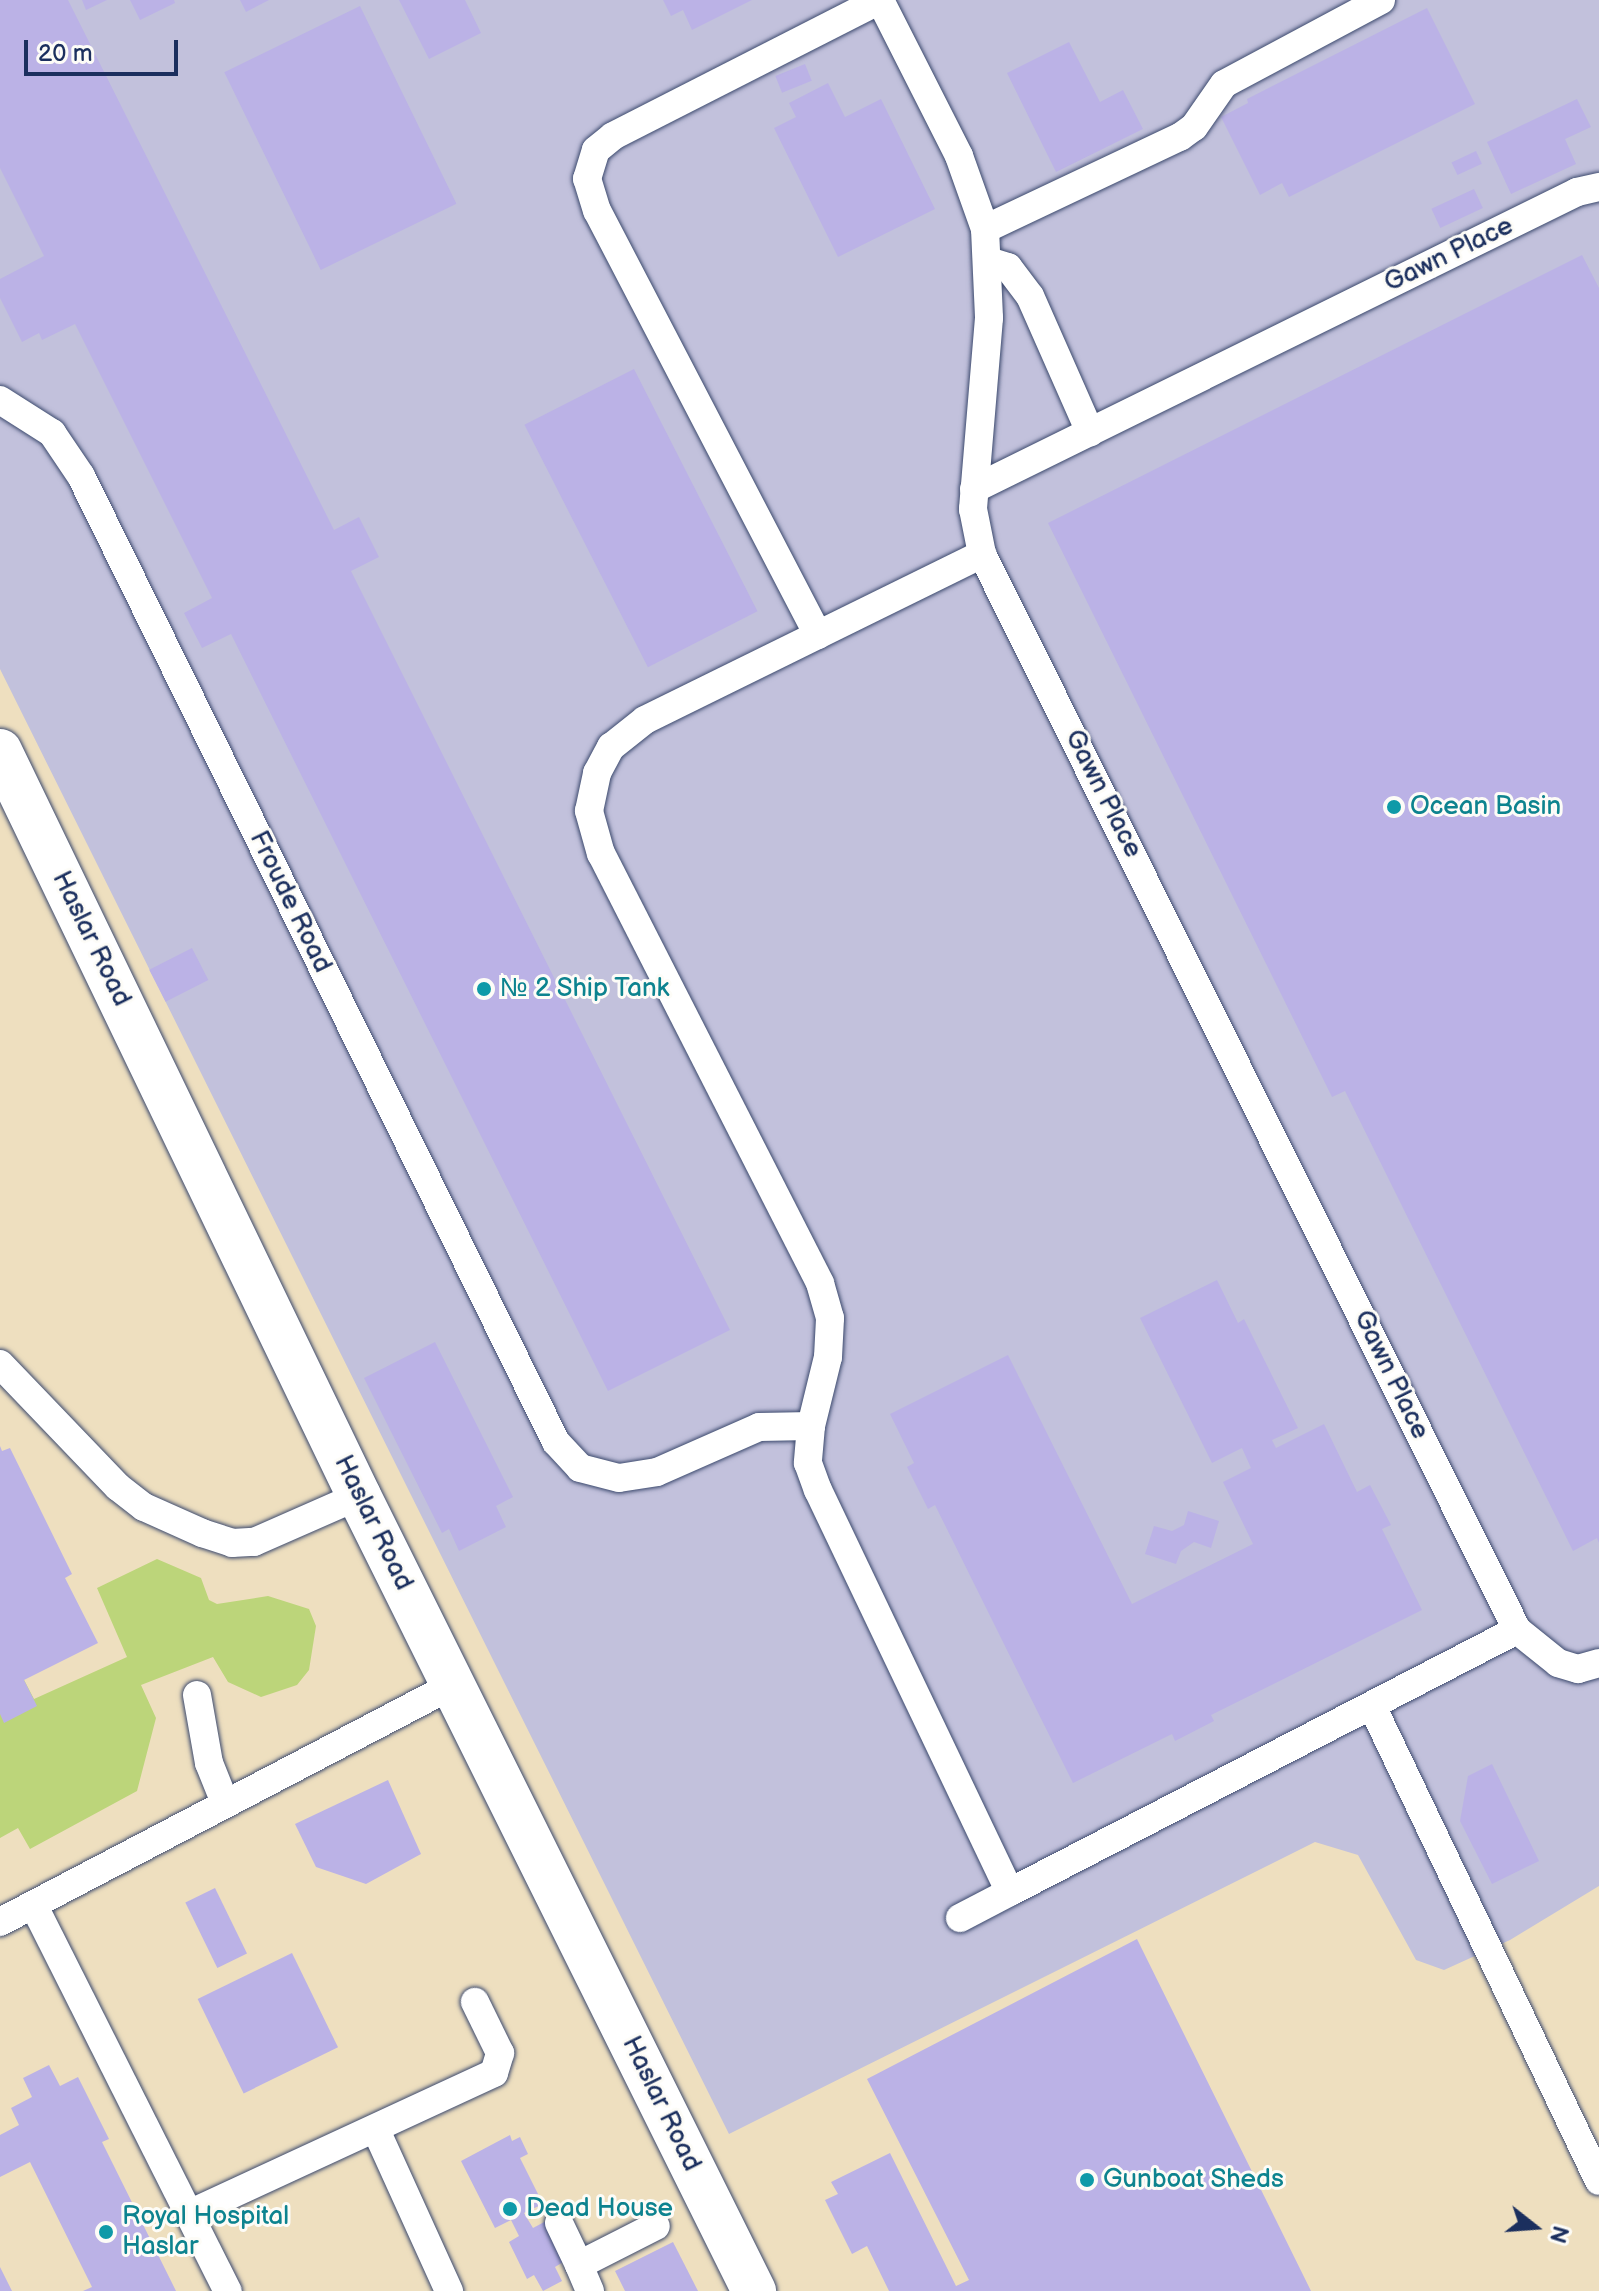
<!DOCTYPE html>
<meta charset="utf-8">
<style>
body{margin:0}
#map{position:relative;width:1599px;height:2291px;overflow:hidden;background:#eedfbf;font-family:"Balsamiq Sans",sans-serif}
div>[style]{position:absolute}
.industrial>*{inset:0;background:#c2c1dc}
.green>*{inset:0;background:#bcd57a}
.building>*{inset:0;background:#bbb2e6;transform-origin:0 0}
.roads{filter:drop-shadow(0 0 2px #3b496d) drop-shadow(0 0 2px #3b496d)}
.lane>*{height:28px;margin:-14px;padding:0 14px;transform-origin:14px;border-radius:14px;background:#fff}
.secondary>*{height:44px;margin:-22px;padding:0 22px;transform-origin:22px;border-radius:22px;background:#fff}
.dots>*{width:22px;height:22px;translate:-50% -50%;box-sizing:border-box;border:4px solid #fdfcf7;border-radius:50%}
span{translate:-50% -50%;white-space:nowrap;text-align:center;line-height:1.15;-webkit-text-stroke:6px #fdfcf7;paint-order:stroke}
.street-label{font-size:26px;color:#1b2f5e}
.culture-label{font-size:26px;color:#0d838f}
.left{translate:0 -50%;text-align:left}
.north{position:absolute;left:1495px;top:2187px;width:80px;height:80px;-webkit-text-stroke:6px #fdfcf7;paint-order:stroke;rotate:107deg;font-size:22px;font-weight:700;line-height:32px;text-align:center;color:#1b2f5e}
.north::after{content:'';display:block;margin:auto;width:28px;height:36px;background:#1b2f5e;clip-path:polygon(50% 0,100% 100%,50% 72%,0 100%)}
.scale{position:absolute;left:24px;top:40px;width:154px;height:36px;box-sizing:border-box;border:4px solid #1b2f5e;border-top:0;padding-left:10px;font-size:24px;line-height:28px;white-space:nowrap;color:#1b2f5e;-webkit-text-stroke:6px #fdfcf7;paint-order:stroke}
</style>
<div id="map">
<div class="industrial">
<i style="clip-path:polygon(0 0,1599px 0,1599px 1886px,1510px 1940px,1444px 1970px,1416px 1960px,1358px 1855px,1315px 1842px,729px 2134px,0 669px)"></i>
</div>
<div class="green">
<i style="clip-path:polygon(157px 1559px,201px 1578px,209px 1600px,217px 1604px,268px 1596px,309px 1609px,316px 1626px,309px 1670px,297px 1685px,261px 1697px,228px 1682px,213px 1657px,141px 1685px,156px 1718px,137px 1791px,30px 1849px,18px 1828px,0 1838px,0 1634px,34px 1699px,127px 1657px,97px 1588px)"></i>
</div>
<div class="building">
<i style="clip-path:polygon(0 0,68px 0,334px 530px,359px 517px,379px 557px,351px 571px,730px 1330px,608px 1391px,231px 634px,202px 648px,184px 613px,212px 598px,75px 324px,42px 340px,39px 333px,22px 342px,0 298px,0 279px,44px 256px,0 168px)"></i>
<i style="clip-path:polygon(82px 0,107px 0,86px 10px)"></i>
<i style="clip-path:polygon(130px 0,174px 0,175px 3px,140px 20px)"></i>
<i style="clip-path:polygon(240px 0,269px 0,246px 12px)"></i>
<i style="clip-path:polygon(399px 0,465px 0,481px 33px,429px 59px)"></i>
<i style="clip-path:polygon(663px 0,752px 0,692px 30px,683px 10px,671px 16px)"></i>
<i style="left:360px;top:6px;width:220px;height:151px;rotate:64deg"></i>
<i style="clip-path:polygon(1427px 8px,1475px 104px,1289px 197px,1282px 183px,1260px 195px,1221px 117px,1248px 103px,1247px 99px)"></i>
<i style="clip-path:polygon(1069px 42px,1100px 102px,1123px 90px,1143px 129px,1056px 172px,1007px 73px)"></i>
<i style="left:805px;top:64px;width:18px;height:32px;rotate:68deg"></i>
<i style="clip-path:polygon(828px 83px,845px 117px,881px 99px,935px 209px,838px 257px,774px 128px,796px 117px,789px 103px)"></i>
<i style="clip-path:polygon(1577px 99px,1591px 127px,1565px 139px,1576px 164px,1511px 194px,1487px 142px)"></i>
<i style="left:1476px;top:151px;width:14px;height:27px;rotate:65deg"></i>
<i style="left:1474px;top:189px;width:21px;height:47px;rotate:65deg"></i>
<i style="clip-path:polygon(1582px 255px,1599px 288px,1599px 1543px,1597px 1538px,1573px 1551px,1345px 1091px,1332px 1097px,1048px 523px)"></i>
<i style="left:634px;top:369px;width:272px;height:123px;rotate:63deg"></i>
<i style="left:192px;top:948px;width:36px;height:48px;rotate:63deg"></i>
<i style="clip-path:polygon(1217px 1280px,1238px 1323px,1244px 1319px,1298px 1428px,1272px 1440px,1276px 1448px,1324px 1424px,1357px 1492px,1370px 1485px,1391px 1525px,1382px 1529px,1422px 1610px,1211px 1715px,1214px 1721px,1175px 1741px,1172px 1734px,1073px 1783px,935px 1505px,928px 1509px,907px 1467px,914px 1463px,890px 1414px,1008px 1355px,1132px 1604px,1253px 1544px,1223px 1482px,1251px 1468px,1242px 1448px,1212px 1463px,1140px 1318px)"></i>
<i style="clip-path:polygon(435px 1342px,513px 1497px,496px 1506px,506px 1527px,459px 1551px,449px 1529px,442px 1533px,364px 1378px)"></i>
<i style="clip-path:polygon(0 1446px,2px 1451px,10px 1448px,72px 1574px,65px 1578px,98px 1643px,24px 1680px,37px 1706px,4px 1723px,0 1714px)"></i>
<i style="clip-path:polygon(1188px 1511px,1219px 1521px,1211px 1548px,1194px 1542px,1181px 1551px,1176px 1564px,1145px 1554px,1154px 1526px,1172px 1531px,1184px 1525px)"></i>
<i style="clip-path:polygon(1492px 1764px,1539px 1861px,1492px 1884px,1460px 1821px,1468px 1776px)"></i>
<i style="clip-path:polygon(388px 1780px,421px 1854px,366px 1884px,316px 1867px,295px 1824px)"></i>
<i style="left:215px;top:1888px;width:73px;height:33px;rotate:64deg"></i>
<i style="clip-path:polygon(1137px 1939px,1311px 2291px,889px 2291px,867px 2246px,852px 2254px,825px 2200px,838px 2194px,831px 2182px,890px 2153px,956px 2286px,969px 2280px,867px 2079px)"></i>
<i style="left:292px;top:1953px;width:105px;height:105px;rotate:64deg"></i>
<i style="clip-path:polygon(49px 2065px,60px 2086px,78px 2077px,109px 2139px,102px 2142px,176px 2291px,83px 2291px,92px 2287px,30px 2162px,0 2177px,0 2135px,19px 2125px,11px 2108px,32px 2097px,23px 2078px)"></i>
<i style="clip-path:polygon(510px 2135px,512px 2141px,520px 2137px,528px 2154px,520px 2158px,543px 2204px,524px 2213px,533px 2228px,548px 2220px,568px 2259px,555px 2267px,562px 2281px,543px 2291px,534px 2275px,527px 2279px,509px 2242px,519px 2236px,511px 2220px,495px 2228px,461px 2161px)"></i>
<i style="clip-path:polygon(673px 2242px,698px 2291px,625px 2291px,615px 2271px)"></i>
<i style="clip-path:polygon(0 2267px,12px 2291px,0 2291px)"></i>
</div>
<div class="roads">
<div class="lane">
<i style="left:880px;top:0;width:175px;rotate:63.1deg"></i>
<i style="left:959px;top:156px;width:77px;rotate:70.4deg"></i>
<i style="left:985px;top:229px;width:89px;rotate:87.4deg"></i>
<i style="left:989px;top:318px;width:192px;rotate:94.8deg"></i>
<i style="left:973px;top:509px;width:46px;rotate:78.7deg"></i>
<i style="left:982px;top:554px;width:1202px;rotate:63.56deg"></i>
<i style="left:1517px;top:1630px;width:53px;rotate:38.8deg"></i>
<i style="left:1558px;top:1663px;width:21px;rotate:17deg"></i>
<i style="left:1578px;top:1669px;width:22px;rotate:-16deg"></i>
<i style="left:985px;top:229px;width:216px;rotate:-25.3deg"></i>
<i style="left:1180px;top:137px;width:17px;rotate:-36deg"></i>
<i style="left:1194px;top:127px;width:52px;rotate:-55.1deg"></i>
<i style="left:1224px;top:84px;width:178px;rotate:-28.1deg"></i>
<i style="left:988px;top:261px;width:21px;rotate:17deg"></i>
<i style="left:1008px;top:267px;width:36px;rotate:53deg"></i>
<i style="left:1030px;top:296px;width:149px;rotate:66.2deg"></i>
<i style="left:0;top:400px;width:62px;rotate:32.4deg"></i>
<i style="left:52px;top:433px;width:52px;rotate:56deg"></i>
<i style="left:81px;top:476px;width:1076px;rotate:63.82deg"></i>
<i style="left:556px;top:1442px;width:35px;rotate:47deg"></i>
<i style="left:580px;top:1468px;width:40px;rotate:14.4deg"></i>
<i style="left:619px;top:1478px;width:38px;rotate:-9deg"></i>
<i style="left:657px;top:1472px;width:111px;rotate:-23.8deg"></i>
<i style="left:759px;top:1427px;width:52px;rotate:-1.1deg"></i>
<i style="left:811px;top:1426px;width:71px;rotate:-76.2deg"></i>
<i style="left:828px;top:1357px;width:39px;rotate:-87deg"></i>
<i style="left:830px;top:1318px;width:36px;rotate:-106deg"></i>
<i style="left:820px;top:1283px;width:482px;rotate:-117deg"></i>
<i style="left:601px;top:854px;width:45px;rotate:-105.6deg"></i>
<i style="left:589px;top:811px;width:39px;rotate:-78deg"></i>
<i style="left:597px;top:773px;width:30px;rotate:-62deg"></i>
<i style="left:611px;top:747px;width:43px;rotate:-38.5deg"></i>
<i style="left:645px;top:720px;width:376px;rotate:-26.2deg"></i>
<i style="left:974px;top:489px;width:672px;rotate:-26.22deg"></i>
<i style="left:1577px;top:192px;width:23px;rotate:-13deg"></i>
<i style="left:818px;top:635px;width:478px;rotate:-117.5deg"></i>
<i style="left:597px;top:211px;width:34px;rotate:-107deg"></i>
<i style="left:587px;top:179px;width:30px;rotate:-73deg"></i>
<i style="left:596px;top:150px;width:22px;rotate:-39deg"></i>
<i style="left:613px;top:136px;width:300px;rotate:-27deg"></i>
<i style="left:0;top:1364px;width:170px;rotate:46.2deg"></i>
<i style="left:118px;top:1487px;width:33px;rotate:38deg"></i>
<i style="left:144px;top:1507px;width:64px;rotate:24.1deg"></i>
<i style="left:202px;top:1533px;width:32px;rotate:18deg"></i>
<i style="left:232px;top:1543px;width:22px;rotate:-3deg"></i>
<i style="left:254px;top:1542px;width:115px;rotate:-23.7deg"></i>
<i style="left:811px;top:1426px;width:37px;rotate:95deg"></i>
<i style="left:808px;top:1463px;width:29px;rotate:70deg"></i>
<i style="left:818px;top:1490px;width:445px;rotate:64.5deg"></i>
<i style="left:1010px;top:1892px;width:571px;rotate:-27.33deg"></i>
<i style="left:197px;top:1695px;width:69px;rotate:80deg"></i>
<i style="left:209px;top:1763px;width:43px;rotate:68.2deg"></i>
<i style="left:1373px;top:1708px;width:524px;rotate:64.46deg"></i>
<i style="left:34px;top:1906px;width:431px;rotate:63.3deg"></i>
<i style="left:960px;top:1918px;width:56px;rotate:-27.5deg"></i>
<i style="left:0;top:1922px;width:511px;rotate:-27.62deg"></i>
<i style="left:376px;top:2130px;width:177px;rotate:65.6deg"></i>
<i style="left:189px;top:2214px;width:336px;rotate:-24.8deg"></i>
<i style="left:494px;top:2073px;width:21px;rotate:-73deg"></i>
<i style="left:500px;top:2053px;width:57px;rotate:-116.1deg"></i>
<i style="left:559px;top:2223px;width:47px;rotate:64.5deg"></i>
<i style="left:590px;top:2291px;width:28px;rotate:-113deg"></i>
<i style="left:579px;top:2265px;width:86px;rotate:-26.9deg"></i>
</div>
<div class="secondary">
<i style="left:0;top:751px;width:827px;rotate:64.27deg"></i>
<i style="left:359px;top:1496px;width:888px;rotate:63.58deg"></i>
</div>
</div>
<div class="dots">
<i style="left:1394px;top:807px;background:#0f9aa8"></i>
<i style="left:484px;top:989px;background:#0f9aa8"></i>
<i style="left:1087px;top:2180px;background:#0f9aa8"></i>
<i style="left:510px;top:2209px;background:#0f9aa8"></i>
<i style="left:106px;top:2232px;background:#0f9aa8"></i>
</div>
<div class="street-label">
<span style="left:1449px;top:255px;rotate:-26deg">Gawn Place</span>
<span style="left:1103px;top:794px;rotate:63deg">Gawn Place</span>
<span style="left:290px;top:902px;rotate:64deg">Froude Road</span>
<span style="left:91px;top:939px;rotate:64deg">Haslar Road</span>
<span style="left:1391px;top:1375px;rotate:64deg">Gawn Place</span>
<span style="left:373px;top:1523px;rotate:64deg">Haslar Road</span>
<span style="left:661px;top:2104px;rotate:64deg">Haslar Road</span>
</div>
<div class="culture-label">
<span class="left" style="left:1410px;top:807px">Ocean Basin</span>
<span class="left" style="left:500px;top:989px">№ 2 Ship Tank</span>
<span class="left" style="left:1103px;top:2180px">Gunboat Sheds</span>
<span class="left" style="left:526px;top:2209px">Dead House</span>
<span class="left" style="left:122px;top:2232px">Royal Hospital<br>Haslar</span>
</div>
<div class="north">N</div>
<div class="scale">20 m</div>
</div>
